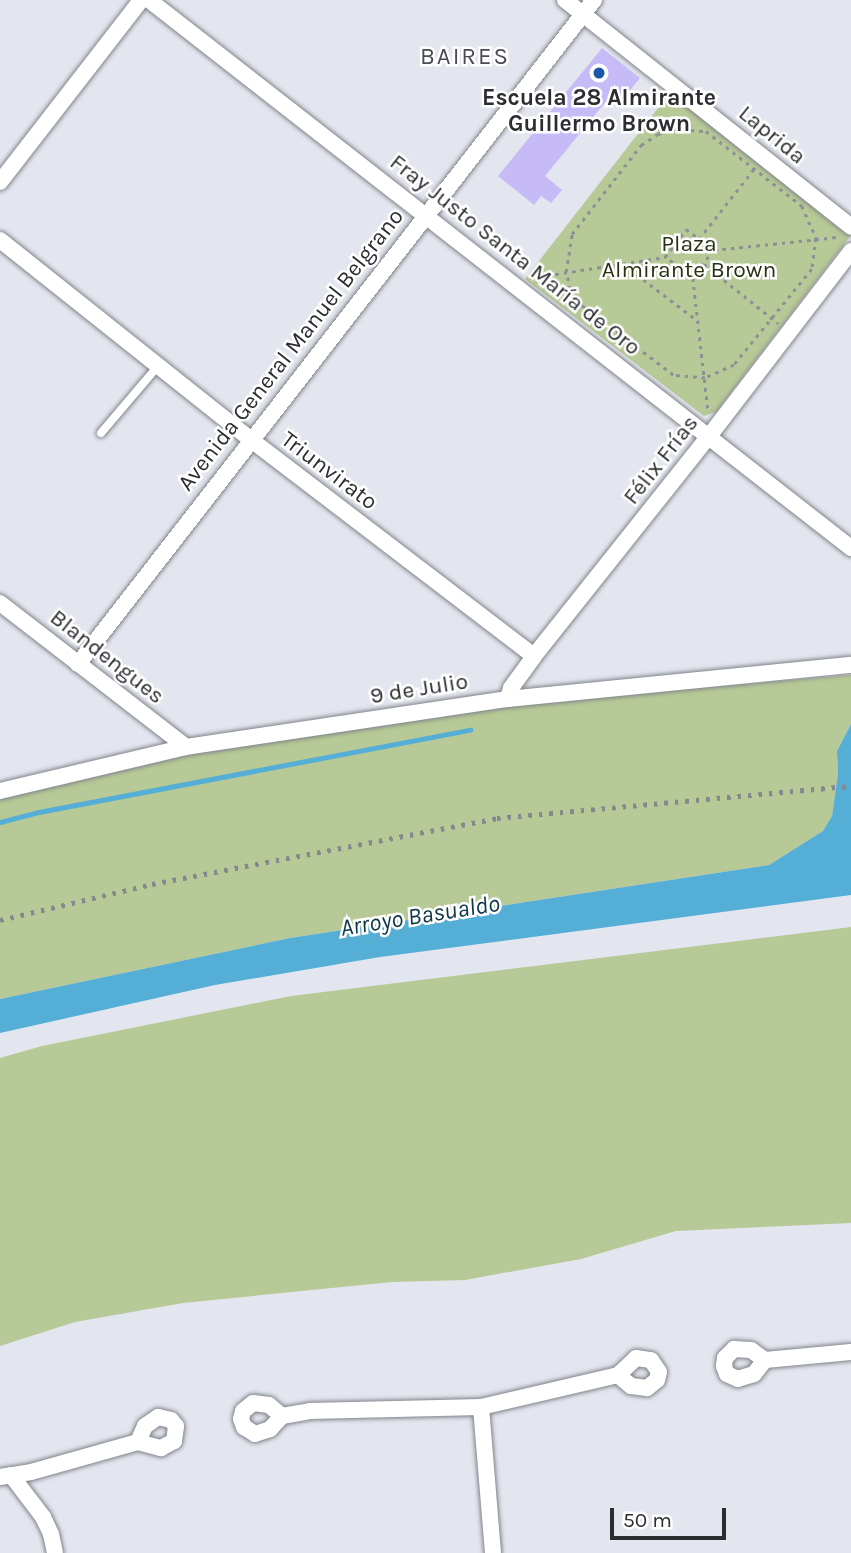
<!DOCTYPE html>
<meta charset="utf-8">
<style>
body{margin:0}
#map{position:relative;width:851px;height:1553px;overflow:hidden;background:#e3e6ee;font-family:Karla,sans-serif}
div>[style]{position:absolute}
.green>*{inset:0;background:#b7c996}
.water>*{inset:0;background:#55aed6}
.stream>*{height:4.5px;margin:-2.25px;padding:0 2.25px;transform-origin:2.25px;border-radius:2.25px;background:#55aed6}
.building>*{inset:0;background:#c6bbf6}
.path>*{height:2.5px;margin-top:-1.25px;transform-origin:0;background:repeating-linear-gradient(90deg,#8d9095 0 3.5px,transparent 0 8.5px)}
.roads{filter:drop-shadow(0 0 2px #80848b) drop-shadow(0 0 2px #80848b)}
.lane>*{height:8px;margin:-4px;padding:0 4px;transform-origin:4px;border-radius:4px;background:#fff}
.street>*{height:16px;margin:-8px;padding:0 8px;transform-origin:8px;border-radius:8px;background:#fff}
.rail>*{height:4.5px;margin-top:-2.25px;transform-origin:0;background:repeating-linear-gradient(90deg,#86888e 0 3.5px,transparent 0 10.5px)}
.dots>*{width:19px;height:19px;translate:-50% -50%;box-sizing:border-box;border:4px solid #fff;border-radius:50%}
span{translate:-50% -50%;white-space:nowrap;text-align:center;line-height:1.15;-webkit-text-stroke:5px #fff;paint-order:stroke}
.poi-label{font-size:23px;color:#2c2d30;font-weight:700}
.street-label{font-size:23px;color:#2c2d30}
.park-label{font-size:23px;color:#283212}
.neighbourhood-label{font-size:24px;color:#494c53;letter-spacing:2px}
.water-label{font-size:24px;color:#0e3748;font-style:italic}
.scale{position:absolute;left:610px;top:1508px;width:116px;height:32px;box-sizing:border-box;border:4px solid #2c2d30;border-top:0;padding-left:9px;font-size:21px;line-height:24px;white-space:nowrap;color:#2c2d30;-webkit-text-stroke:5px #fff;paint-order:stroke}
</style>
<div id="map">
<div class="green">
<i style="clip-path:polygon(672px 90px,851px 235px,716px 412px,704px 416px,525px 279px)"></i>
<i style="clip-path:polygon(851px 675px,851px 724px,837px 751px,838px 774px,832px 816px,823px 831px,769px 865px,290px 938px,0 999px,0 799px,189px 755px,489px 706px)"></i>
<i style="clip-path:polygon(851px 927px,851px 1223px,676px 1231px,581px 1259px,465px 1280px,392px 1282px,183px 1303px,75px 1322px,0 1346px,0 1058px,42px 1046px,291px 996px)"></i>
</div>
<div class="water">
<i style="clip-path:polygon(851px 724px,851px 895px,380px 957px,215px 985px,0 1033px,0 999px,290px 938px,769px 865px,823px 831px,832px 816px,838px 774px,837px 751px)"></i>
</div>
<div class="stream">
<i style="left:0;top:822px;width:40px;rotate:-14.4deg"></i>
<i style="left:39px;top:812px;width:439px;rotate:-10.8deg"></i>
</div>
<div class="building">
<i style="clip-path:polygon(602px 48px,640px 78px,622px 100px,613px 93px,545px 176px,562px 190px,551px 203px,541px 196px,534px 205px,498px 176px)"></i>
</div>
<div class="path">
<i style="left:674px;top:129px;width:32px;rotate:4deg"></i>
<i style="left:706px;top:131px;width:122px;rotate:38deg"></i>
<i style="left:802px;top:206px;width:35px;rotate:66deg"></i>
<i style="left:816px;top:238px;width:31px;rotate:97deg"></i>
<i style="left:812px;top:269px;width:124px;rotate:129.1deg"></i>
<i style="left:734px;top:365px;width:32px;rotate:156deg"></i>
<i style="left:705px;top:378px;width:32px;rotate:-175deg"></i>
<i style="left:673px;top:375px;width:114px;rotate:-142.8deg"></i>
<i style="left:582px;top:306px;width:21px;rotate:-125deg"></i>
<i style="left:570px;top:289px;width:17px;rotate:-103deg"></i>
<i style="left:566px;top:272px;width:38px;rotate:-81deg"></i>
<i style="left:572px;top:234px;width:113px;rotate:-52.2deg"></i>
<i style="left:641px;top:145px;width:20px;rotate:-33deg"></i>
<i style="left:658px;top:134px;width:17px;rotate:-17deg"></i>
<i style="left:699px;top:239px;width:88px;rotate:-52deg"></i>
<i style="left:714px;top:250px;width:35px;rotate:127deg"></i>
<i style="left:693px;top:278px;width:35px;rotate:-143deg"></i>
<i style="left:665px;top:257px;width:35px;rotate:-53deg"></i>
<i style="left:686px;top:229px;width:35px;rotate:37deg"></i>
<i style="left:714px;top:250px;width:124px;rotate:-6deg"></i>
<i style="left:623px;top:264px;width:94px;rotate:37.2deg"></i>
<i style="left:704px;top:264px;width:95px;rotate:38.6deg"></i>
<i style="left:530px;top:278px;width:137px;rotate:-8.8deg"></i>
<i style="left:693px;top:278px;width:133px;rotate:83.5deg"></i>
</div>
<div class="roads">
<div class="lane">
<i style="left:101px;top:433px;width:88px;rotate:-49.6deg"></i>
</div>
<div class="street">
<i style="left:149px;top:0;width:891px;rotate:37.98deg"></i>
<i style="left:565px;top:0;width:365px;rotate:38.4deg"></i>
<i style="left:0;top:182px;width:230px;rotate:-52.2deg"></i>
<i style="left:0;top:240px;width:320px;rotate:38.5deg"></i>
<i style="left:250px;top:439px;width:357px;rotate:37.4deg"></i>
<i style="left:0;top:603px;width:235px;rotate:37.7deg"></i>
<i style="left:78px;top:664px;width:841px;rotate:-52.15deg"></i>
<i style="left:508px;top:699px;width:11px;rotate:-75deg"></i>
<i style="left:511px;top:688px;width:39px;rotate:-54deg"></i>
<i style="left:534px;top:656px;width:283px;rotate:-51.5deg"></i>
<i style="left:710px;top:435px;width:232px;rotate:-52.5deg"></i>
<i style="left:0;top:791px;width:191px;rotate:-13.3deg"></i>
<i style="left:186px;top:747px;width:326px;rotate:-8.5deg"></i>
<i style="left:508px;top:699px;width:345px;rotate:-5.7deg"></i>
<i style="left:765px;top:1360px;width:18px;rotate:128deg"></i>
<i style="left:754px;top:1374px;width:17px;rotate:163deg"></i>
<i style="left:738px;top:1379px;width:12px;rotate:-156deg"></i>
<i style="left:727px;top:1374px;width:9px;rotate:-111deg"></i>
<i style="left:724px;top:1366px;width:8px;rotate:-83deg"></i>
<i style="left:725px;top:1358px;width:13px;rotate:-45deg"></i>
<i style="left:734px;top:1349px;width:17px;rotate:3deg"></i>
<i style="left:751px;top:1350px;width:17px;rotate:36deg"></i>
<i style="left:765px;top:1360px;width:86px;rotate:-5.3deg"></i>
<i style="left:481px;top:1407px;width:146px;rotate:85.3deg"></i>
<i style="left:282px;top:1416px;width:17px;rotate:-140deg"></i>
<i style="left:269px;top:1405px;width:16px;rotate:-173deg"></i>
<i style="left:253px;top:1403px;width:13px;rotate:141deg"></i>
<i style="left:243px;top:1411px;width:8px;rotate:104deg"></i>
<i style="left:241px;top:1419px;width:9px;rotate:69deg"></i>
<i style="left:244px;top:1427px;width:13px;rotate:32deg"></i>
<i style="left:255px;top:1434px;width:16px;rotate:-18deg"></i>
<i style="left:270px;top:1429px;width:18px;rotate:-47deg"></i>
<i style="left:282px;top:1416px;width:27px;rotate:-10deg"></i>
<i style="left:309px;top:1411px;width:172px;rotate:-1.3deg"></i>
<i style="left:481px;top:1407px;width:141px;rotate:-13.1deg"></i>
<i style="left:618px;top:1375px;width:25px;rotate:-43deg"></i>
<i style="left:636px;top:1358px;width:15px;rotate:8deg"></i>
<i style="left:651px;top:1360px;width:14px;rotate:56deg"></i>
<i style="left:659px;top:1372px;width:8px;rotate:104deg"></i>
<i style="left:657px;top:1380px;width:13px;rotate:141deg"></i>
<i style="left:647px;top:1388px;width:16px;rotate:-173deg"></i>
<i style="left:631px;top:1386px;width:17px;rotate:-140deg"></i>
<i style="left:11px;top:1475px;width:53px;rotate:52.7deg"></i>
<i style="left:43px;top:1517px;width:19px;rotate:65deg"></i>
<i style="left:51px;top:1534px;width:19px;rotate:78deg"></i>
<i style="left:0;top:1477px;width:31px;rotate:-9deg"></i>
<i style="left:31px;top:1472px;width:111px;rotate:-15.7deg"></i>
<i style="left:138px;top:1442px;width:24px;rotate:15deg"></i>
<i style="left:161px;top:1448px;width:15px;rotate:-28deg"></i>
<i style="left:174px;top:1441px;width:15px;rotate:-82deg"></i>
<i style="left:176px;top:1426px;width:8px;rotate:-130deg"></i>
<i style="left:171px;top:1420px;width:13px;rotate:-167deg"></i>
<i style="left:158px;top:1417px;width:16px;rotate:145deg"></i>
<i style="left:145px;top:1426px;width:17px;rotate:114deg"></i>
</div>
</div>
<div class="rail">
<i style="left:0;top:920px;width:156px;rotate:-13.3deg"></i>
<i style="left:152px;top:884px;width:351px;rotate:-10.8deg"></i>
<i style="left:497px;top:818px;width:355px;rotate:-5.2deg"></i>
</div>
<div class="dots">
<i style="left:599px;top:73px;background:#1957a7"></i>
</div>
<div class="poi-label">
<span style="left:599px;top:111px">Escuela 28 Almirante<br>Guillermo Brown</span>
</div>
<div class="street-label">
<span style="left:772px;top:135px;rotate:39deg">Laprida</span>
<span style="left:515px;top:255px;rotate:38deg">Fray Justo Santa María de Oro</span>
<span style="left:291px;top:350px;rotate:-52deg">Avenida General Manuel Belgrano</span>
<span style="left:661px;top:460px;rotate:-52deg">Félix Frías</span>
<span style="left:329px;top:471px;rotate:37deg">Triunvirato</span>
<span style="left:107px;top:657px;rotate:38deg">Blandengues</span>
<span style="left:419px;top:689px;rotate:-9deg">9 de Julio</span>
</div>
<div class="park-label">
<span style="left:689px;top:257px">Plaza<br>Almirante Brown</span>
</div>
<div class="neighbourhood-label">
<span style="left:465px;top:57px">BAIRES</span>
</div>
<div class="water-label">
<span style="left:420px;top:916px;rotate:-9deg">Arroyo Basualdo</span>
</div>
<div class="scale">50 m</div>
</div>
